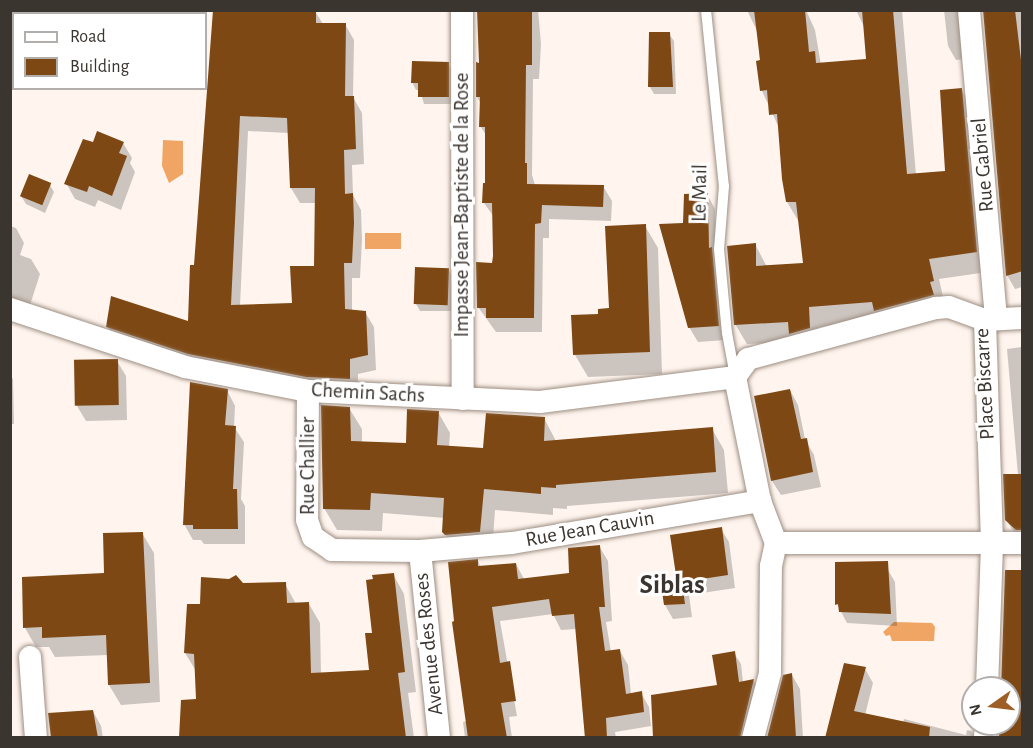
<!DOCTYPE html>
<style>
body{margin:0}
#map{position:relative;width:1033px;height:748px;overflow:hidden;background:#fff5ee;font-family:"Alegreya Sans",sans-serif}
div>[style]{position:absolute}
.water>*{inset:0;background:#f1a565;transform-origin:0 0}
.shadow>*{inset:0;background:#0003;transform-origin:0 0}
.building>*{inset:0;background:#7e4814;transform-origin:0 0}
.roads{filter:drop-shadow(0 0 2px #9d8e83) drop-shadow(0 0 2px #9d8e83)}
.lane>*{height:10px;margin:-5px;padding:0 5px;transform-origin:5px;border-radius:5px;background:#fff}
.street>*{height:22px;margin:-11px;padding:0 11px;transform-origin:11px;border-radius:11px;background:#fff}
span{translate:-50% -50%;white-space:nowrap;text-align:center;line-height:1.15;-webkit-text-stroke:6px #fff;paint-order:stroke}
.street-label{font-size:21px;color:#3b3530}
.district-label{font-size:27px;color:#3b3530;font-weight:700}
.frame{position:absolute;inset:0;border:12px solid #3b3530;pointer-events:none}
.legend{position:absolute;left:12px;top:12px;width:195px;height:78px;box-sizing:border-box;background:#fff;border:2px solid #b1aeac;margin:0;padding:8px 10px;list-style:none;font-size:18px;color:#3b3530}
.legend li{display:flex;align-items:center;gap:12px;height:30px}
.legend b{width:30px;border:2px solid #b1aeac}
.north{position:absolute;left:961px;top:676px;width:60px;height:60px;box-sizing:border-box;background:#fff;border:2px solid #b1aeac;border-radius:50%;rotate:256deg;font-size:16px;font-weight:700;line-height:24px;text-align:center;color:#3b3530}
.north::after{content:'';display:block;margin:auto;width:21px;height:27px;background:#9d5f26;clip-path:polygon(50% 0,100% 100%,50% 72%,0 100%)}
</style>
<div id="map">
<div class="water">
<i style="clip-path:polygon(163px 140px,183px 141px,183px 174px,169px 183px,162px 166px)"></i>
<i style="left:365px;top:233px;width:36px;height:16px"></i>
<i style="clip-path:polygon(894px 622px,932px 623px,935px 627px,934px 641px,892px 641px,890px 635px,886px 636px,883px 632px)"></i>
</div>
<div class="shadow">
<i style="left:26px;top:10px;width:126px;height:10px"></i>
<i style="clip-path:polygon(evenodd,215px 10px,315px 11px,323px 24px,345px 24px,354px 40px,353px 97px,362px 113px,364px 164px,352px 165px,353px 195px,361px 210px,362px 240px,360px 278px,352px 278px,352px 311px,365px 312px,374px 327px,376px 370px,358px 374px,358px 394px,116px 342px,107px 326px,190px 323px,215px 10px,248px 131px,289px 133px,291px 188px,300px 203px,316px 203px,315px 267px,294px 304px,240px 306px,248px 131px)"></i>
<i style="clip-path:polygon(478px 10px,538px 10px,541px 44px,539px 79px,533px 79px,532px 175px,535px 185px,603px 186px,612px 201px,611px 221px,549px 219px,549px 238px,543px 238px,542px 332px,496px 332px,478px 307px,494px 264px,494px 217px,484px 203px,487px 184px,487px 137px,481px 127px,481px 104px,477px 97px,481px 64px)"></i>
<i style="clip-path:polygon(747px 10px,806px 10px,815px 30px,821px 65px,867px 60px,865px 29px,856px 10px,902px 10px,916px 175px,946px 173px,961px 89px,973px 109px,987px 272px,939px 279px,944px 301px,882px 321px,819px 327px,821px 348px,795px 342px,747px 344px,735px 324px,755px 244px,767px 267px,805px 265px,799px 222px,787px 202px,780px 130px,762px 91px,758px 33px)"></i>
<i style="clip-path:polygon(944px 10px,1021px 10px,1022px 291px,1022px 287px,1015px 289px,1007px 275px,984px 11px,968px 13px,966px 59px,956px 60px,948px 46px)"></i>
<i style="clip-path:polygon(10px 18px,14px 23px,10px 32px)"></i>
<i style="clip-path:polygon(669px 34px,674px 41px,676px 94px,654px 94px,650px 87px)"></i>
<i style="clip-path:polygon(10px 44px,14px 46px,14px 85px,10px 91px)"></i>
<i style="clip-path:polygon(448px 63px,452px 71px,452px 104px,424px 104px,420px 90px,416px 90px,412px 82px)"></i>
<i style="clip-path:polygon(123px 143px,132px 158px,130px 163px,135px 172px,121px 210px,98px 200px,95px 207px,75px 199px,66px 183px)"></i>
<i style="clip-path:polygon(50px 185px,54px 192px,45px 213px,26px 204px,21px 196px)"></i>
<i style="clip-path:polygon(707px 194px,715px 209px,716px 258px,726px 340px,698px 342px,689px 327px,684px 224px)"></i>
<i style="clip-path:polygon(10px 226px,16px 228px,24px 243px,20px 255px,31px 259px,40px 274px,30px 305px,10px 299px)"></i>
<i style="clip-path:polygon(645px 226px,658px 248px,662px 374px,588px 377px,575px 355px,600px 315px,610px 310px)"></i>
<i style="clip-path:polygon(448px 269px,453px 277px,453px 311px,420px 311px,416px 304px)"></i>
<i style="clip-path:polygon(1022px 347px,1022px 539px,1015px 534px,1006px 519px,1018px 475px,1007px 349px)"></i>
<i style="clip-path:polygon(117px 361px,126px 376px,127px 420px,86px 421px,77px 406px)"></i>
<i style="clip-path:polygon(10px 375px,13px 379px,14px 424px,10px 424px)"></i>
<i style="clip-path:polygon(227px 390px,235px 406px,234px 427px,244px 442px,241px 499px,245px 506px,245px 544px,204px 544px,201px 540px,193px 540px,184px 524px)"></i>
<i style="clip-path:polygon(790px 390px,798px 405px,805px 439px,814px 455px,821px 487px,781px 495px,772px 481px,756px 398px)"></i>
<i style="clip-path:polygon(349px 408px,362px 429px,362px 443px,407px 444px,438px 412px,450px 433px,449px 447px,484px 450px,544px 418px,556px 441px,712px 429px,724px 450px,728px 493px,567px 506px,567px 509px,553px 508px,553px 515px,495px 510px,492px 553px,456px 554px,444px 532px,445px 518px,383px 513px,382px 531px,337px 530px,324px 508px)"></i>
<i style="clip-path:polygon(721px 529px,729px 542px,735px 588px,689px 595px,692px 617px,673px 619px,665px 605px,678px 582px)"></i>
<i style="clip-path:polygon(142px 533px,154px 553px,160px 702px,121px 705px,109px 685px,108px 655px,55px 657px,49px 647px,36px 647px,25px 628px,106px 575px)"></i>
<i style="clip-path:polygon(599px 546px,608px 561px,612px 621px,606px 622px,611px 652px,620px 651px,628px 665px,631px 694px,641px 693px,649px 707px,651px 726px,615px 732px,616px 738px,585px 738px,576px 629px,561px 630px,553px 614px,500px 621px,517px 716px,509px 717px,512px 738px,465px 738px,463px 722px,467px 721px,456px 622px,478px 561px,481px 568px,516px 564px,524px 579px,571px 574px)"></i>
<i style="clip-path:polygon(888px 570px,895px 582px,897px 626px,847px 623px,837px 604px)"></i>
<i style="clip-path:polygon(393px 574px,404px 594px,416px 692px,408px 693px,414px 738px,273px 738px,197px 700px,196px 671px,185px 653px,201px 605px,242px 585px,285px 584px,296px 604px,309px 604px,320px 623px,321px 674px,370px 671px,374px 634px)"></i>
<i style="clip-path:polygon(734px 653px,741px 664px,743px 682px,754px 681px,760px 691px,747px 738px,654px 738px,719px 686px)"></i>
<i style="clip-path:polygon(865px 669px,873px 683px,865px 715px,903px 723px,904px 719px,966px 735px,967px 730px,971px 731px,975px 738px,826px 738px)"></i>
<i style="clip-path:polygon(792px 675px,800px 689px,803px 738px,768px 738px)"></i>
<i style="clip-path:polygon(93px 711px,101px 726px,103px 738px,53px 738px)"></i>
</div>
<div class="building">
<i style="clip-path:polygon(evenodd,213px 10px,316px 10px,316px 23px,346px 23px,345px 96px,354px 96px,356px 149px,344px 150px,345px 194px,353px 193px,354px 223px,352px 263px,344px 263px,345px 309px,366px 311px,368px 355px,350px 359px,350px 379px,306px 377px,188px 354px,106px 327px,111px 296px,188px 321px,190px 265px,194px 265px,213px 10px,240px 116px,287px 118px,290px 188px,315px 188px,314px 266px,290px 266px,292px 303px,231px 305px,240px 116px)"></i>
<i style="clip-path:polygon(477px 10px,532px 10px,532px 65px,526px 65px,525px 163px,527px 163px,527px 184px,604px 185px,603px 207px,542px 205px,541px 223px,535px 224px,534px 318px,486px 318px,486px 308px,477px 308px,476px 262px,492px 263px,493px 256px,492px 203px,482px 203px,483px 183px,485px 183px,485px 127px,479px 127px,480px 97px,476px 97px,476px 62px,479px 63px)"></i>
<i style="clip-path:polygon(754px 10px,805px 10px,809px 52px,815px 51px,816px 63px,866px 59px,862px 10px,893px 10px,907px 174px,945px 171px,940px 90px,962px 88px,977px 252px,929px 259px,934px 281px,930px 282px,934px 295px,874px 311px,872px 302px,809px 307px,810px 328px,789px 334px,788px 322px,734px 325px,727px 246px,756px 243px,756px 266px,803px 263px,796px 202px,786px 202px,782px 179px,777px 114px,769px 115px,767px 90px,760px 91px,756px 61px,760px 60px)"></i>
<i style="clip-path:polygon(983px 10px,1015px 10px,1023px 77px,1023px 271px,1006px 276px)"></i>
<i style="clip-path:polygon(649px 32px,670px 32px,673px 87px,648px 87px)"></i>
<i style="clip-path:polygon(412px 61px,449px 62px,449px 97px,418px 97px,418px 83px,411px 83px)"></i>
<i style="clip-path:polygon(97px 131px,124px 142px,119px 153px,127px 156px,112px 196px,89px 186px,87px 192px,64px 184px,83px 139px,93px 142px)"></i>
<i style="left:29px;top:174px;width:24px;height:24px;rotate:22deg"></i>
<i style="clip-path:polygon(708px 193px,709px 248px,712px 247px,719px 326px,688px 328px,659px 224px,683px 223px,684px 194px)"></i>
<i style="clip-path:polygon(646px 224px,650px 352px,573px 355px,571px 315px,598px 314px,598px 309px,609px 308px,605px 226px)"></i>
<i style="left:415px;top:267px;width:34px;height:37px;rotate:2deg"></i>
<i style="left:118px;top:359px;width:46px;height:44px;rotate:89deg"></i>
<i style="clip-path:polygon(190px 382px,228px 389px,225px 425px,236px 426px,233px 489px,237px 489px,238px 529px,193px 529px,193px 525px,183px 525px)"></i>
<i style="clip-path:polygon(790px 389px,801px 439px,807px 438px,813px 472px,771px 481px,754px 396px)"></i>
<i style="clip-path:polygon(321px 405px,350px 407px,351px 441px,406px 443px,407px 409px,439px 411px,437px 445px,483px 448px,486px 413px,545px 417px,544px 441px,713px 427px,716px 472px,556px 485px,556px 488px,541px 487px,541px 494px,484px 489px,480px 532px,445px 535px,442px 532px,444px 498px,371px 493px,370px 510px,323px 509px)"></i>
<i style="clip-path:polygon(1003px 474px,1023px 474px,1023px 530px,1016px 530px,1005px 520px)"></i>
<i style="clip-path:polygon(722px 527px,728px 575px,682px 582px,685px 604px,664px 605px,661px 585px,681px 582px,677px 582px,670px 535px)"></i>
<i style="clip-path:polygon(143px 532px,150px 683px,108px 685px,106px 635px,42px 638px,42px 627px,23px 628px,22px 577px,104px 573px,103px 533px)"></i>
<i style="clip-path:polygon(600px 545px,605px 607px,599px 607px,605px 651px,620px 649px,626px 694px,642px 691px,644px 712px,606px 718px,607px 738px,585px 738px,574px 614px,552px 616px,549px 599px,492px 607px,500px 663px,510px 661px,516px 701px,501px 703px,507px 738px,468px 738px,452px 622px,454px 621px,448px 562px,478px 559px,478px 566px,516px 563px,518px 579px,569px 573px,568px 548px)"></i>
<i style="clip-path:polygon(888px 561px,891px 614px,839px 612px,838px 604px,835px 605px,835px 562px)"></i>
<i style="clip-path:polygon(1005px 570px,1023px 570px,1023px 738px,999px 738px,999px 724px,1009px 724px,1009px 688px,1001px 688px)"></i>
<i style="clip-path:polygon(394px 573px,405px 672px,398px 673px,406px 738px,179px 738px,181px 700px,196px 699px,194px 654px,184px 653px,187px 604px,200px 604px,201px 577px,229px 579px,236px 575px,243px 583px,286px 582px,287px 603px,309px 602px,311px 673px,369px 670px,365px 633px,372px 633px,366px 580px,373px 579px,372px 575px)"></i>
<i style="clip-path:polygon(735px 651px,739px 682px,754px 679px,740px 738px,653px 738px,651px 695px,717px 685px,712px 655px)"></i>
<i style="clip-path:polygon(844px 663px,866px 667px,854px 711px,930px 727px,929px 738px,825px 738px)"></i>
<i style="clip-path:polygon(792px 673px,796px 738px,767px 738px,783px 675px)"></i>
<i style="clip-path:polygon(93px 710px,98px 738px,51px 738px,48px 713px)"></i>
</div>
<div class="roads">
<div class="lane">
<i style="left:706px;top:10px;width:177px;rotate:84.2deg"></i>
<i style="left:724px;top:186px;width:63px;rotate:94.5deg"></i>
<i style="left:719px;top:249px;width:84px;rotate:84.6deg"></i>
<i style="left:727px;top:333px;width:44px;rotate:79.5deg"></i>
</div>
<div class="street">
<i style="left:462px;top:10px;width:389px;rotate:89.9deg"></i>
<i style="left:969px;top:10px;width:310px;rotate:85deg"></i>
<i style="left:10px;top:309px;width:184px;rotate:18.3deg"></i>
<i style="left:185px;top:367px;width:125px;rotate:11deg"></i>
<i style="left:308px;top:391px;width:232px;rotate:2.7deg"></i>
<i style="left:540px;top:402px;width:197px;rotate:-7.3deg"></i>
<i style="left:308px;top:391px;width:129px;rotate:90.4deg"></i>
<i style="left:307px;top:520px;width:18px;rotate:71deg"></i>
<i style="left:313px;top:537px;width:23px;rotate:34deg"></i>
<i style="left:332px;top:550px;width:88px;rotate:0.7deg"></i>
<i style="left:420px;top:551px;width:92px;rotate:-5deg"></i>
<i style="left:512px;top:543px;width:252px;rotate:-9.6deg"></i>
<i style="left:776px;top:543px;width:45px;rotate:-110.9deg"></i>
<i style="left:760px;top:501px;width:126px;rotate:-101.4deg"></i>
<i style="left:735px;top:377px;width:22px;rotate:-54deg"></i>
<i style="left:748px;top:359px;width:195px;rotate:-15.2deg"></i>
<i style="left:936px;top:308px;width:13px;rotate:-4deg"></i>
<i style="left:949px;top:307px;width:38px;rotate:20deg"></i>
<i style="left:985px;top:320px;width:37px;rotate:-3deg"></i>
<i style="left:776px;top:543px;width:216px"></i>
<i style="left:992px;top:543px;width:223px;rotate:-91.8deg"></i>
<i style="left:420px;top:551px;width:188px;rotate:84.2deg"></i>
<i style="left:30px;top:657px;width:81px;rotate:85.8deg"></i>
<i style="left:987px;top:688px;width:145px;rotate:-88deg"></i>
<i style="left:992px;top:543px;width:30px"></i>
<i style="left:753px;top:738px;width:67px;rotate:-75.3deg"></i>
<i style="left:770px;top:673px;width:107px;rotate:-89.5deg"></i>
<i style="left:771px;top:566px;width:24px;rotate:-78deg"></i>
<i style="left:985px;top:738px;width:14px;rotate:-86deg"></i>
</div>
</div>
<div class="street-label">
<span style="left:983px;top:165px;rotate:-95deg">Rue Gabriel</span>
<span style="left:700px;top:193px;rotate:-89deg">Le Mail</span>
<span style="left:462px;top:205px;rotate:-90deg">Impasse Jean-Baptiste de la Rose</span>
<span style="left:985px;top:384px;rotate:-93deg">Place Biscarre</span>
<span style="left:368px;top:393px;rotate:3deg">Chemin Sachs</span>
<span style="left:308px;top:466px;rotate:-90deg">Rue Challier</span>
<span style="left:590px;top:529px;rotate:-10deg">Rue Jean Cauvin</span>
<span style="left:429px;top:644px;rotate:-96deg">Avenue des Roses</span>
</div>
<div class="district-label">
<span style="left:672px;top:585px">Siblas</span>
</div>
<div class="frame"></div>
<ul class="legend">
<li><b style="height:8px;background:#fff"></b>Road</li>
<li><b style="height:16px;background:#7e4814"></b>Building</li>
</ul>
<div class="north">N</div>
</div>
